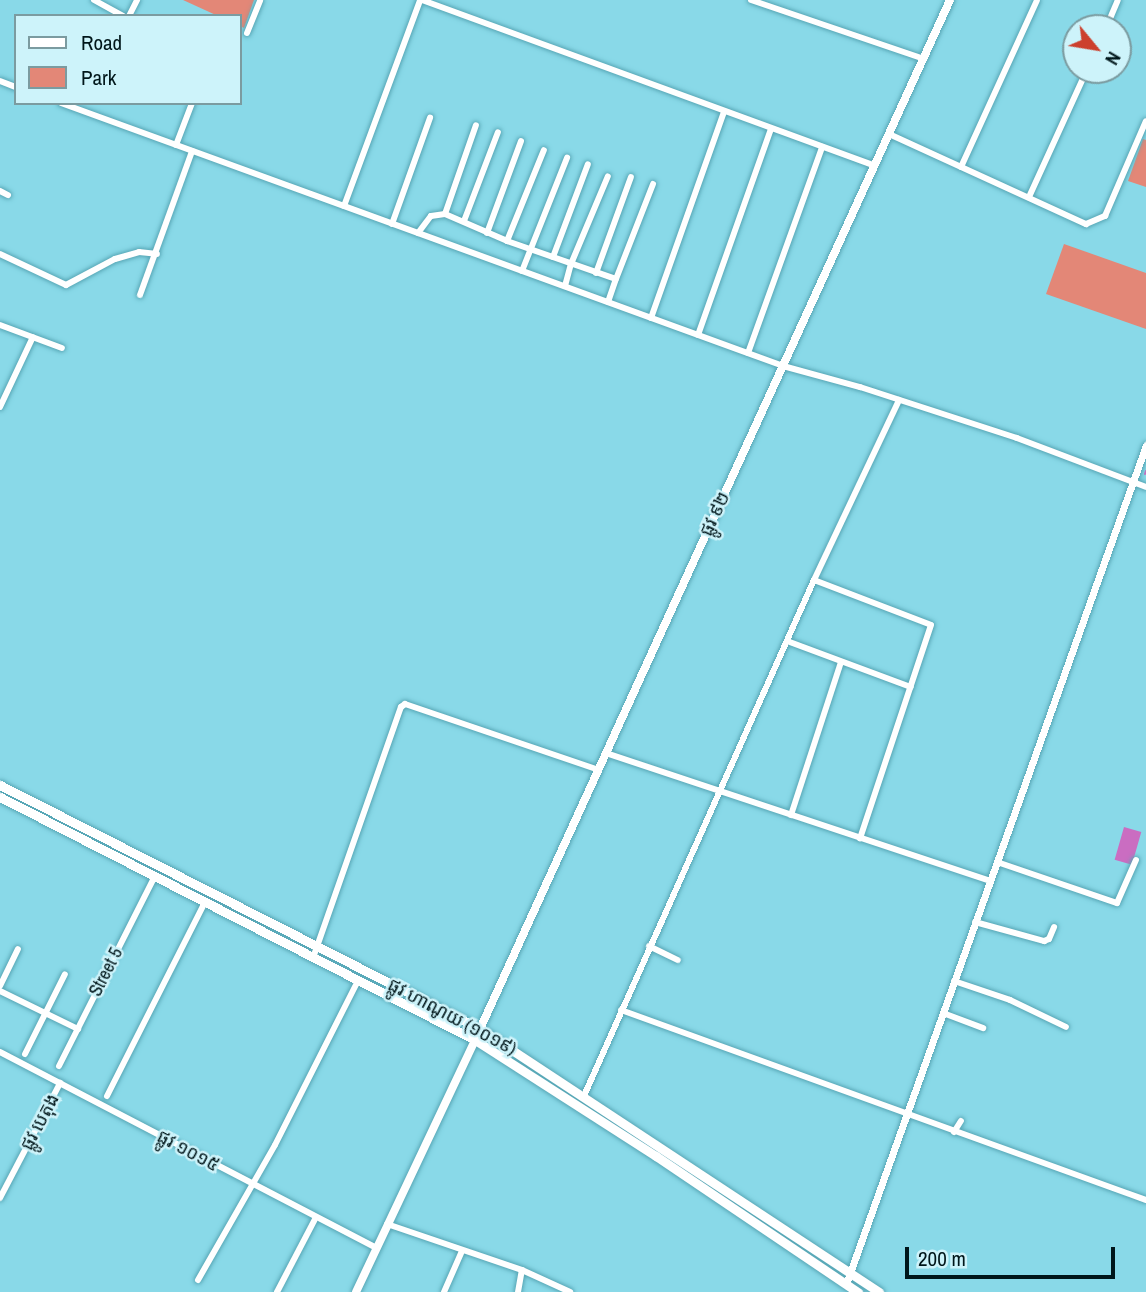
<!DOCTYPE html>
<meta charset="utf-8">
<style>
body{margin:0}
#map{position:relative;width:1146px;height:1292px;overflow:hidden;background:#89d9e8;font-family:"Archivo Narrow","Noto Sans Khmer",sans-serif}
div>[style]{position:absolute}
.green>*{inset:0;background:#e38777}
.water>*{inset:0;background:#ca6dc1;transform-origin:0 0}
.stream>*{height:2px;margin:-1px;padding:0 1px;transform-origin:1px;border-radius:1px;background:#ca6dc1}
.roads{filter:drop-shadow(0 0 2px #57a6b5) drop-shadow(0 0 2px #57a6b5)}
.minor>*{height:6px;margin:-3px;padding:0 3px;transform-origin:3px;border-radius:3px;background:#fff}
.tertiary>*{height:7px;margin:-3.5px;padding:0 3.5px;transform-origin:3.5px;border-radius:3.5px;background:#fff}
.secondary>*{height:8px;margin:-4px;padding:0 4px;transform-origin:4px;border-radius:4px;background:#fff}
.primary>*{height:9px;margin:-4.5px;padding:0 4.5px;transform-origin:4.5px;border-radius:4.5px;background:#fff}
span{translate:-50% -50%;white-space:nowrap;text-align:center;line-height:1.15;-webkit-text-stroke:5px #cdf3fa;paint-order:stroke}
.street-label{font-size:18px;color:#00161a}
.legend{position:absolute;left:14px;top:14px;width:228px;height:91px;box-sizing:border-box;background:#cdf3fa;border:2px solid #7b9ba0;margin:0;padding:9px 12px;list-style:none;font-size:21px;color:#00161a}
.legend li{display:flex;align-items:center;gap:14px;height:35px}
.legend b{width:35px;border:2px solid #7b9ba0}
.north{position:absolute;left:1062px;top:14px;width:70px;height:70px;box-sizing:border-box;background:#cdf3fa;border:2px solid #7b9ba0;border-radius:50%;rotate:120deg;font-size:19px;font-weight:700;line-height:28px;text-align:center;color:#00161a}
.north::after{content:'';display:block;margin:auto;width:24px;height:32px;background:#cc402d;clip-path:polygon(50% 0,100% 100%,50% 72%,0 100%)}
.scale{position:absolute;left:905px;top:1247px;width:210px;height:32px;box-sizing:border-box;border:4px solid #00161a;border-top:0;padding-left:9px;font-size:21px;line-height:24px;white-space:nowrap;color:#00161a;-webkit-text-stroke:5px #cdf3fa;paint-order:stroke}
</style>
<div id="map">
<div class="green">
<div style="clip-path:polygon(183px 0,254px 0,244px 28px,240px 26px,240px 16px,218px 16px)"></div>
<div style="clip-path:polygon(1143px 139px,1146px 140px,1146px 187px,1128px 181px)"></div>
<div style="clip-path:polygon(1064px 244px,1146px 273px,1146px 329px,1046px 294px)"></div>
</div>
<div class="water">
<div style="left:1124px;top:827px;width:18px;height:34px;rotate:16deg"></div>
</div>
<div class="stream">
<div style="left:1145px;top:474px;width:3px;rotate:-72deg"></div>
</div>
<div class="roads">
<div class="minor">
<div style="left:94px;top:0;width:33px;rotate:29deg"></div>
<div style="left:422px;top:0;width:482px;rotate:20.1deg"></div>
<div style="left:751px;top:0;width:183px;rotate:18.8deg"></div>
<div style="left:129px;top:16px;width:18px;rotate:-63deg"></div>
<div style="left:1106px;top:28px;width:30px;rotate:-67deg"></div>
<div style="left:247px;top:33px;width:35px;rotate:-68deg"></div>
<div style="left:0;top:81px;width:17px;rotate:21deg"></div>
<div style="left:61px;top:103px;width:768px;rotate:20.01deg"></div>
<div style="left:783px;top:366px;width:80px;rotate:15.3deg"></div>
<div style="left:860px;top:387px;width:165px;rotate:18deg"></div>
<div style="left:1017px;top:438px;width:138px;rotate:20.8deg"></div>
<div style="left:889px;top:134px;width:217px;rotate:24.6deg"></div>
<div style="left:1086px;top:224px;width:21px;rotate:-23deg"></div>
<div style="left:1105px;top:216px;width:103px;rotate:-66.7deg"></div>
<div style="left:176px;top:145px;width:45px;rotate:-69.1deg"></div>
<div style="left:961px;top:167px;width:183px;rotate:-65.5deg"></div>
<div style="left:0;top:191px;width:9px;rotate:27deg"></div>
<div style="left:1029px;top:197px;width:140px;rotate:-65.5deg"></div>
<div style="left:344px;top:206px;width:220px;rotate:-69.7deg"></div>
<div style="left:445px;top:214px;width:94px;rotate:-70.8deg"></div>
<div style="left:464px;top:221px;width:95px;rotate:-69.1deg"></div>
<div style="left:392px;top:224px;width:113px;rotate:-70.3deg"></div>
<div style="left:418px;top:233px;width:21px;rotate:-53deg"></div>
<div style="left:431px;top:216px;width:14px;rotate:-8deg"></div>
<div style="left:445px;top:214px;width:68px;rotate:23.5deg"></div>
<div style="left:507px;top:241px;width:115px;rotate:19.2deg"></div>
<div style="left:616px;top:279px;width:102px;rotate:-68.7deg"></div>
<div style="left:487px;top:233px;width:98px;rotate:-69.7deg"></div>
<div style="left:507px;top:241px;width:98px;rotate:-67.9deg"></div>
<div style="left:0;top:254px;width:73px;rotate:25.2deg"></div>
<div style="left:66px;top:285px;width:55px;rotate:-28deg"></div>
<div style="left:115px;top:259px;width:25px;rotate:-16deg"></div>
<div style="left:139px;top:252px;width:18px;rotate:6deg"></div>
<div style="left:553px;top:257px;width:99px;rotate:-69.4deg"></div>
<div style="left:522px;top:271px;width:122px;rotate:-68.3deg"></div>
<div style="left:596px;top:273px;width:102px;rotate:-70deg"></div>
<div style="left:565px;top:286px;width:23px;rotate:-75deg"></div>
<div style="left:571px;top:264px;width:95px;rotate:-67.2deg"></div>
<div style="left:140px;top:295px;width:153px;rotate:-70.1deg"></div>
<div style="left:608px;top:302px;width:24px;rotate:-71deg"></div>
<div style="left:651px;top:318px;width:219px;rotate:-70.5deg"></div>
<div style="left:0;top:325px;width:66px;rotate:20.4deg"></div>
<div style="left:698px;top:335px;width:219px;rotate:-70.5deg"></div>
<div style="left:748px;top:353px;width:219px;rotate:-70.2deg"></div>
<div style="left:0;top:407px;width:77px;rotate:-64.8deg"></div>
<div style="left:814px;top:580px;width:125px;rotate:21deg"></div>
<div style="left:931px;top:625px;width:225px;rotate:108.4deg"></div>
<div style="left:787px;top:641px;width:132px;rotate:20.4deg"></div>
<div style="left:606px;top:753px;width:405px;rotate:18.4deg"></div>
<div style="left:791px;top:815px;width:161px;rotate:-71.9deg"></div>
<div style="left:997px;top:862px;width:127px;rotate:18.9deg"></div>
<div style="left:1117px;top:903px;width:47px;rotate:-66.2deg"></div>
<div style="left:975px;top:922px;width:72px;rotate:15.4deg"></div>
<div style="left:1044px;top:941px;width:5px;rotate:-22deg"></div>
<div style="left:1049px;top:939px;width:13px;rotate:-67deg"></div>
<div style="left:649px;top:946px;width:32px;rotate:26deg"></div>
<div style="left:313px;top:958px;width:266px;rotate:-70.7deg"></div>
<div style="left:401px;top:707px;width:5px;rotate:-37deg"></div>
<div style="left:405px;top:704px;width:205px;rotate:18.8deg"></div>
<div style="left:954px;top:981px;width:59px;rotate:18.7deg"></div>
<div style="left:1010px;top:1000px;width:62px;rotate:25.7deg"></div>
<div style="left:0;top:986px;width:41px;rotate:-64.1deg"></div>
<div style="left:0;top:991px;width:87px;rotate:26deg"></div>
<div style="left:621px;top:1010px;width:558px;rotate:19.9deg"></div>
<div style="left:943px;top:1013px;width:43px;rotate:20.6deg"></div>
<div style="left:0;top:1052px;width:424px;rotate:27.5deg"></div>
<div style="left:25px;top:1054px;width:89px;rotate:-63.4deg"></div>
<div style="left:59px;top:1066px;width:211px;rotate:-63.2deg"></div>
<div style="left:107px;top:1096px;width:215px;rotate:-63.2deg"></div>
<div style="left:583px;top:1098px;width:567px;rotate:-65.97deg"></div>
<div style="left:814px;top:580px;width:199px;rotate:-64.7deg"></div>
<div style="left:954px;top:1132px;width:13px;rotate:-58deg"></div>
<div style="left:0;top:1198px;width:130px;rotate:-62.4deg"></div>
<div style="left:387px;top:1224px;width:143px;rotate:18.8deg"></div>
<div style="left:522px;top:1270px;width:53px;rotate:24.6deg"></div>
<div style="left:198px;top:1280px;width:155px;rotate:-60.3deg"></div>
<div style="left:275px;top:1145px;width:184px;rotate:-63.2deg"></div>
<div style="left:277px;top:1292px;width:82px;rotate:-62.5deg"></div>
<div style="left:444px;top:1292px;width:45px;rotate:-66.3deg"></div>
<div style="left:518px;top:1292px;width:22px;rotate:-80deg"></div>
</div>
<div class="tertiary">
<div style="left:846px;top:1284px;width:891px;rotate:-70.32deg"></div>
</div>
<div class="secondary">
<div style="left:480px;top:1029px;width:1131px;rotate:-65.45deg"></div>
<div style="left:356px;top:1292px;width:279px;rotate:-64.7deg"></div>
</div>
<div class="primary">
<div style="left:0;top:785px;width:538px;rotate:26.95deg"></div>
<div style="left:480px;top:1029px;width:478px;rotate:33.4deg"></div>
<div style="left:0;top:797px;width:534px;rotate:27.09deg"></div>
<div style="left:475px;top:1040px;width:215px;rotate:32.7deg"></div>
<div style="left:656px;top:1156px;width:244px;rotate:34deg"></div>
</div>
</div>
<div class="street-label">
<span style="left:715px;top:514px;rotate:-65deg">ផ្លូវ ៩២</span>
<span style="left:106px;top:972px;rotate:-63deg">Street 5</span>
<span style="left:452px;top:1017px;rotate:28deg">ផ្លូវ ហាណូយ (១០១៩)</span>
<span style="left:40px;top:1122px;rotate:-62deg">ផ្លូវ បេតុង</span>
<span style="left:188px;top:1151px;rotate:28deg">ផ្លូវ ១០១៥</span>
</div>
<ul class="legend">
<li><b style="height:9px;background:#fff"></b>Road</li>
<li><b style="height:19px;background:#e38777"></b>Park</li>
</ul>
<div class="north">N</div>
<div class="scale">200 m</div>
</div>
